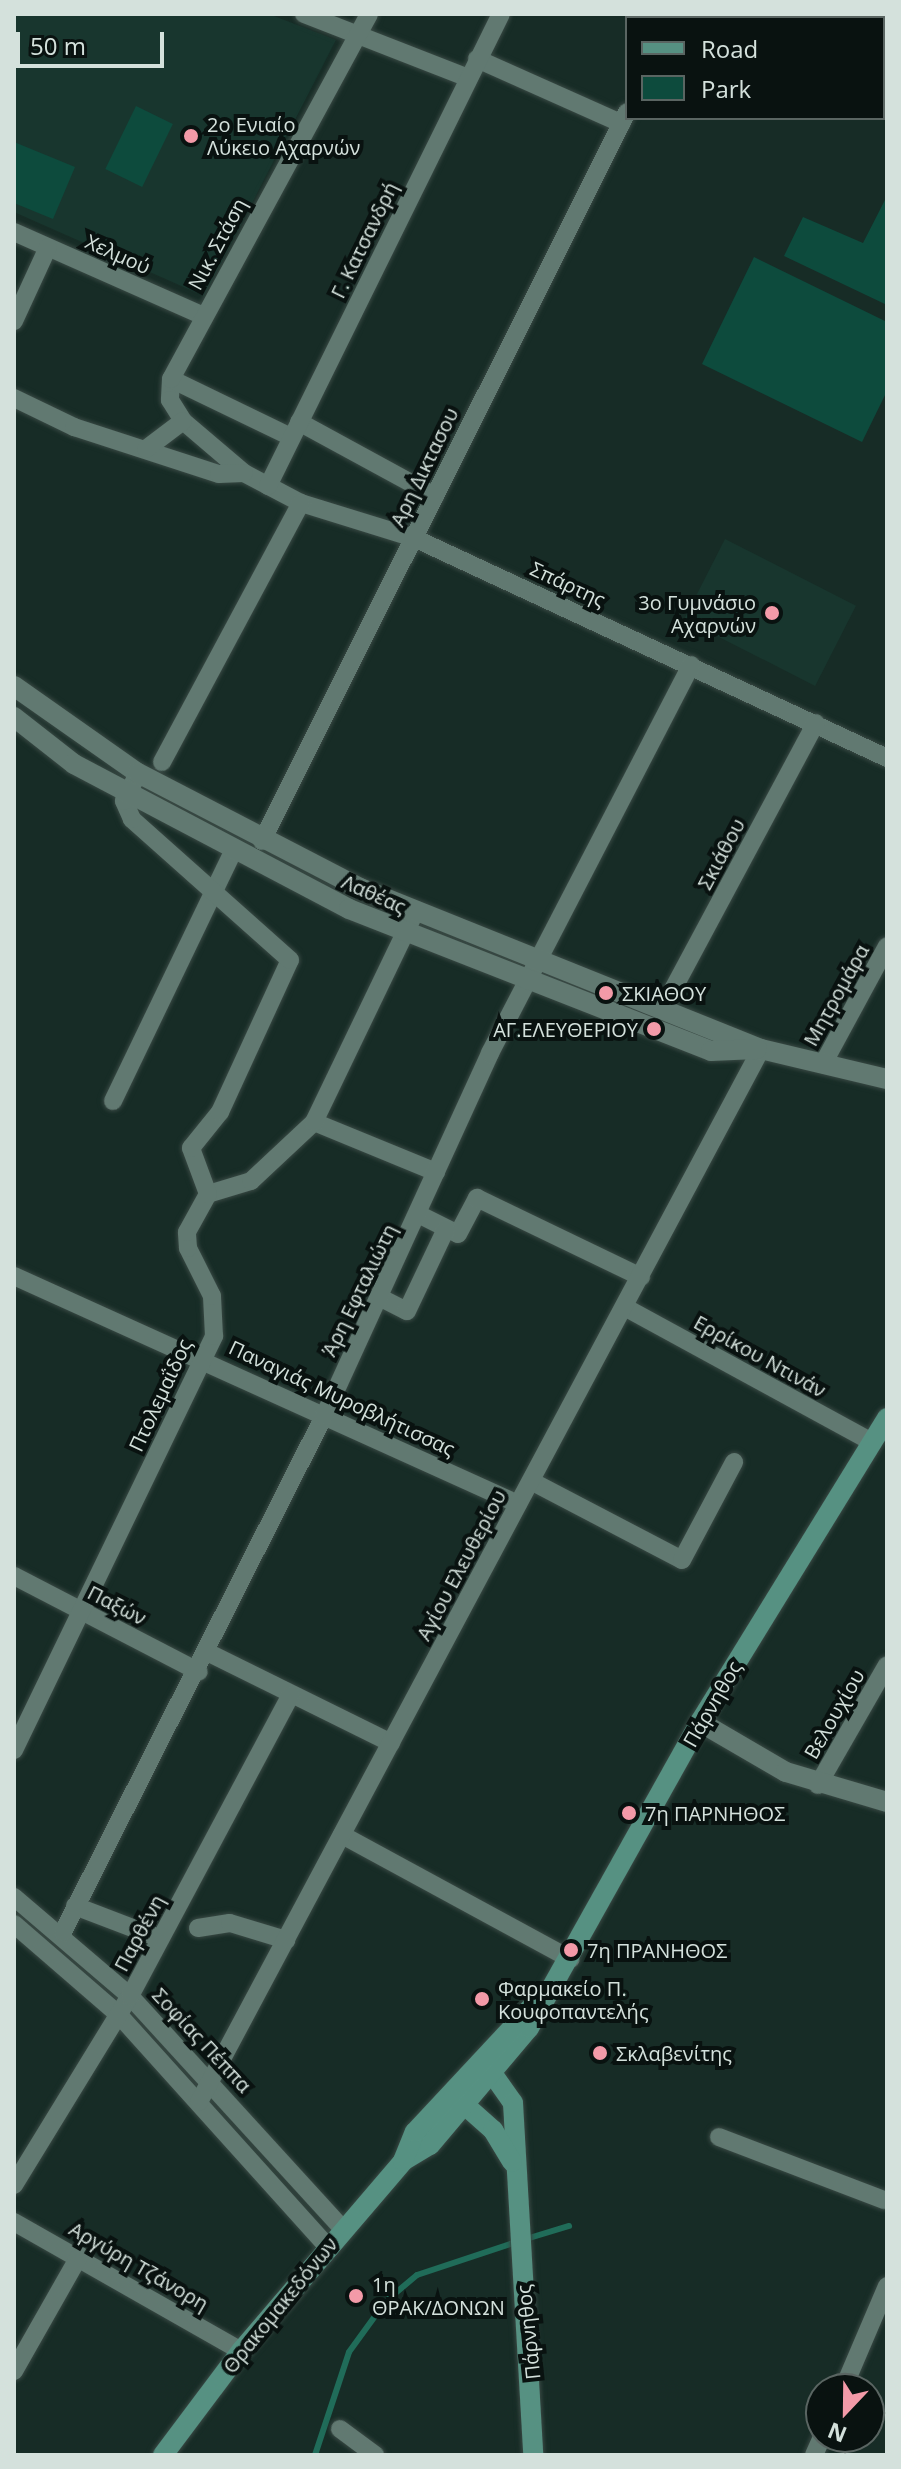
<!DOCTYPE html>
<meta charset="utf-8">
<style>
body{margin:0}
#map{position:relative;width:901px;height:2469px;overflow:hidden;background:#172c26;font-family:"Open Sans",sans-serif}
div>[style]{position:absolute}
.built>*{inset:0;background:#18362e;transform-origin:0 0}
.green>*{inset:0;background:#0d4b3d;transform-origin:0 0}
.stream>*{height:6px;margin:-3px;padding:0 3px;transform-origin:3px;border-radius:3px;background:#206c59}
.roads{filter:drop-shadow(0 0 2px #394944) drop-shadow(0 0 2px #394944)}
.minor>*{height:18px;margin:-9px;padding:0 9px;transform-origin:9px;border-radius:9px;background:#617971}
.tertiary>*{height:20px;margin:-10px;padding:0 10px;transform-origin:10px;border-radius:10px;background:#617971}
.secondary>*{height:20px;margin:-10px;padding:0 10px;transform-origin:10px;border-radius:10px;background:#569182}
.dots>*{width:22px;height:22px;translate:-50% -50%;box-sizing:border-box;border:4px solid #091210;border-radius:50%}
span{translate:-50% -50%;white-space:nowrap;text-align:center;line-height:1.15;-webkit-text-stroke:8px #091210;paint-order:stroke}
.poi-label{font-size:20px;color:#d4e1dc}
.left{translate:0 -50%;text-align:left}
.right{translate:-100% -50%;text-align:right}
.street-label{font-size:20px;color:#d4e1dc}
.frame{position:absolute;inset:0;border:16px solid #d4e1dc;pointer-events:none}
.legend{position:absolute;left:625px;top:16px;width:260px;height:104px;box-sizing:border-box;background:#091210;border:2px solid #5a6562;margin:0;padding:10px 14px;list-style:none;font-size:24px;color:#d4e1dc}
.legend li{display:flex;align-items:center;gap:16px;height:40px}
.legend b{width:40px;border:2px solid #5a6562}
.north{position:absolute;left:805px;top:2373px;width:80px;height:80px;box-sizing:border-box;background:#091210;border:2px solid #5a6562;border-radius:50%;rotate:202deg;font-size:22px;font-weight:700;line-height:32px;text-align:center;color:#d4e1dc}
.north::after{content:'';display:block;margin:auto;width:28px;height:36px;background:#f39aa8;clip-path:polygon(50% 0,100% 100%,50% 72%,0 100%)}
.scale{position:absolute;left:16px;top:32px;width:148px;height:36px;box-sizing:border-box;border:4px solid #d4e1dc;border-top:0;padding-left:10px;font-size:24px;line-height:28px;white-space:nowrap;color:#d4e1dc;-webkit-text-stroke:6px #091210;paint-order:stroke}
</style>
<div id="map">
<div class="built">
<div style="clip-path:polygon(14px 14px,269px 14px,336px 40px,204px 296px,14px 212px)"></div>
<div style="left:725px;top:539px;width:147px;height:90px;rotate:27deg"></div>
</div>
<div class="green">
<div style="left:136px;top:106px;width:41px;height:70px;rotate:26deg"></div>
<div style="clip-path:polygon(14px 142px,75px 167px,53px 219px,14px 203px)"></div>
<div style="clip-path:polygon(887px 196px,887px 305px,784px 256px,803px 217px,863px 243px)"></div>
<div style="clip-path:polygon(754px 257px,887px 322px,887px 391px,862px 442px,702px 364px)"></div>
</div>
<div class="stream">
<div style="left:526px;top:2239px;width:45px;rotate:-16.8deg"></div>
<div style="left:315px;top:2455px;width:108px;rotate:-71.7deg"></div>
<div style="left:349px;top:2352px;width:63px;rotate:-54deg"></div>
<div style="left:386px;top:2301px;width:40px;rotate:-40deg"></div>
<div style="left:417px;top:2275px;width:104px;rotate:-18.4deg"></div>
</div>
<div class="roads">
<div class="minor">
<div style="left:304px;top:14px;width:176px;rotate:21.3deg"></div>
<div style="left:675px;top:18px;width:4px;rotate:-63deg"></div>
<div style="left:477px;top:59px;width:158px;rotate:24deg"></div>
<div style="left:14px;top:232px;width:208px;rotate:23.9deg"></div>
<div style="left:14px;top:321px;width:81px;rotate:-65.3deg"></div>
<div style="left:171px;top:379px;width:21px;rotate:93deg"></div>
<div style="left:170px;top:400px;width:25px;rotate:58deg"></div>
<div style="left:183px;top:421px;width:80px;rotate:40.4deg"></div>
<div style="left:244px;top:473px;width:64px;rotate:27.8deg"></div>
<div style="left:301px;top:503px;width:118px;rotate:17.2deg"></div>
<div style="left:414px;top:538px;width:522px;rotate:24.94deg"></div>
<div style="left:14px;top:398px;width:67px;rotate:25.8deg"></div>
<div style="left:74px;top:427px;width:152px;rotate:18deg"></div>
<div style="left:219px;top:474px;width:25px;rotate:-2deg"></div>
<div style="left:299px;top:422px;width:155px;rotate:28.6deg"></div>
<div style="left:291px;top:437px;width:133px;rotate:-154.2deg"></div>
<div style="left:171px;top:379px;width:415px;rotate:-61.5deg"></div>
<div style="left:146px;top:449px;width:46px;rotate:-37.1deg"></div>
<div style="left:268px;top:486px;width:526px;rotate:-63.73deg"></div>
<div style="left:162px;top:762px;width:294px;rotate:-61.8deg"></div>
<div style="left:262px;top:841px;width:815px;rotate:-63.4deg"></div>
<div style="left:664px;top:1006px;width:321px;rotate:-61.8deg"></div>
<div style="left:823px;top:1064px;width:134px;rotate:-61.5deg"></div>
<div style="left:113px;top:1101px;width:276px;rotate:-64.3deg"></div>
<div style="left:314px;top:1122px;width:132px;rotate:22.3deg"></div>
<div style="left:208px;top:1194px;width:45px;rotate:-16.8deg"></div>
<div style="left:251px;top:1181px;width:86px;rotate:-43.1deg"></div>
<div style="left:314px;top:1122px;width:226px;rotate:-64.3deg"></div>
<div style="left:420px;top:1215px;width:42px;rotate:26.6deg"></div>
<div style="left:458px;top:1234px;width:41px;rotate:-62.2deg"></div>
<div style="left:477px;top:1198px;width:182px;rotate:25.7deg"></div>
<div style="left:14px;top:1276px;width:553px;rotate:24.34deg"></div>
<div style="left:379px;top:1297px;width:31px;rotate:27deg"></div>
<div style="left:407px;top:1311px;width:91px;rotate:-64.6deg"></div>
<div style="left:628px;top:1309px;width:278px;rotate:28.6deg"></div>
<div style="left:531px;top:1481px;width:170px;rotate:27.6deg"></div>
<div style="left:682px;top:1560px;width:111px;rotate:-62deg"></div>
<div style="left:14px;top:1576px;width:208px;rotate:27.4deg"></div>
<div style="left:209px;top:1653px;width:203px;rotate:26.3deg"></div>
<div style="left:14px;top:1750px;width:460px;rotate:-64.2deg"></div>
<div style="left:214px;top:1336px;width:40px;rotate:-92.9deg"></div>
<div style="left:212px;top:1296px;width:54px;rotate:-116.6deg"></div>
<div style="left:188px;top:1248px;width:16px;rotate:-94deg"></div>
<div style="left:187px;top:1232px;width:43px;rotate:-61.1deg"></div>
<div style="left:208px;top:1194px;width:49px;rotate:-110.3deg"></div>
<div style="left:191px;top:1148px;width:46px;rotate:-51.1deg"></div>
<div style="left:220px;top:1112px;width:167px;rotate:-65.3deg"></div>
<div style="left:290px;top:960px;width:212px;rotate:-138.3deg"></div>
<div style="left:132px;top:819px;width:20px;rotate:-114deg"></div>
<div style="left:124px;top:801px;width:31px;rotate:-63deg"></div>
<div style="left:818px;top:1785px;width:138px;rotate:-60.1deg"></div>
<div style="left:342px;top:1835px;width:260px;rotate:28.5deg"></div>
<div style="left:14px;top:1897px;width:153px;rotate:40.5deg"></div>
<div style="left:130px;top:1996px;width:316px;rotate:47.6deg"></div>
<div style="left:75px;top:1906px;width:90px;rotate:20.9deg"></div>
<div style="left:14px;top:1924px;width:139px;rotate:40.9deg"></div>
<div style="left:119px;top:2015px;width:311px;rotate:48deg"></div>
<div style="left:198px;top:1928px;width:32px;rotate:-9deg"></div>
<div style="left:230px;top:1923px;width:59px;rotate:16.9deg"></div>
<div style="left:63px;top:1932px;width:578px;rotate:-63.17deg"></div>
<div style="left:324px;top:1416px;width:399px;rotate:-65.4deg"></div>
<div style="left:490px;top:1053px;width:437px;rotate:-62.6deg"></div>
<div style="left:199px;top:2102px;width:1194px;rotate:-61.91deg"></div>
<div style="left:719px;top:2137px;width:177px;rotate:20.9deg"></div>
<div style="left:14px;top:2185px;width:222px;rotate:-58.5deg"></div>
<div style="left:130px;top:1996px;width:341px;rotate:-61.9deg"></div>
<div style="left:14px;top:2222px;width:261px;rotate:29.6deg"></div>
<div style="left:14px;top:2371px;width:133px;rotate:-60.4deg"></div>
<div style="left:843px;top:2389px;width:112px;rotate:-66.9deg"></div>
<div style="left:340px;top:2429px;width:44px;rotate:36.6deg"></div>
<div style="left:814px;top:2455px;width:20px;rotate:-66deg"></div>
</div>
<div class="tertiary">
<div style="left:14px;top:686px;width:151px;rotate:35.1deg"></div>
<div style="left:138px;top:773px;width:250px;rotate:27.4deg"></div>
<div style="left:360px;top:888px;width:432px;rotate:21.9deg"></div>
<div style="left:761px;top:1049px;width:130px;rotate:13.4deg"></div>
<div style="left:14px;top:717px;width:76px;rotate:38.1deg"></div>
<div style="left:74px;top:764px;width:311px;rotate:27.8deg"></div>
<div style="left:349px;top:909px;width:389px;rotate:21.4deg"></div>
<div style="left:711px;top:1051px;width:46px;rotate:-2.5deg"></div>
<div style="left:700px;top:1722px;width:99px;rotate:30.2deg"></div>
<div style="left:786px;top:1772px;width:105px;rotate:16.5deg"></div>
</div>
<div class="secondary">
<div style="left:487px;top:2066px;width:45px;rotate:54.9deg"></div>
<div style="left:513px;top:2103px;width:353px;rotate:86.7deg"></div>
<div style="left:458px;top:2099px;width:47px;rotate:41.5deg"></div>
<div style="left:493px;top:2130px;width:37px;rotate:59deg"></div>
<div style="left:403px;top:2161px;width:31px;rotate:-31deg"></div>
<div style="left:430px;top:2145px;width:153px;rotate:-49.8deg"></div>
<div style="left:529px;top:2028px;width:351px;rotate:-60.8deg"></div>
<div style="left:700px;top:1722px;width:357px;rotate:-58.4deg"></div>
<div style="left:163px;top:2455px;width:130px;rotate:-53.1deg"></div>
<div style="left:241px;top:2351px;width:250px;rotate:-49.5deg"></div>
<div style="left:403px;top:2161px;width:31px;rotate:-68deg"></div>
<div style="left:415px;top:2132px;width:180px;rotate:-47deg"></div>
</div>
</div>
<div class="dots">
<div style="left:191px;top:136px;background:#f39aa8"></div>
<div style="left:772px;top:613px;background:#f39aa8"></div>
<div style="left:606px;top:993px;background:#f39aa8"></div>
<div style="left:654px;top:1029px;background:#f39aa8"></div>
<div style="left:629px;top:1813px;background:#f39aa8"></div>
<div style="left:571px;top:1950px;background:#f39aa8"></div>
<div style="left:482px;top:1999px;background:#f39aa8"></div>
<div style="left:600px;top:2053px;background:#f39aa8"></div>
<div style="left:356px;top:2296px;background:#f39aa8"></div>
</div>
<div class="poi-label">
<span class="left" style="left:207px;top:136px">2ο Ενιαίο<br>Λύκειο Αχαρνών</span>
<span class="right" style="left:756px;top:614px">3ο Γυμνάσιο<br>Αχαρνών</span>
<span class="left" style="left:622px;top:993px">ΣΚΙΑΘΟΥ</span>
<span class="right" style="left:638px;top:1029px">ΑΓ.ΕΛΕΥΘΕΡΙΟΥ</span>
<span class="left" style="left:645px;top:1813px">7η ΠΑΡΝΗΘΟΣ</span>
<span class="left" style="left:587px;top:1950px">7η ΠΡΑΝΗΘΟΣ</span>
<span class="left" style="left:498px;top:2000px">Φαρμακείο Π.<br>Κουφοπαντελής</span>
<span class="left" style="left:616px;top:2053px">Σκλαβενίτης</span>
<span class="left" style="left:372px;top:2296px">1η<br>ΘΡΑΚ/ΔΟΝΩΝ</span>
</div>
<div class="street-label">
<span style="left:364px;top:240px;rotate:-64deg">Γ. Κατσανδρή</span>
<span style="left:217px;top:244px;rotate:-62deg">Νικ. Στάση</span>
<span style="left:118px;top:254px;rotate:24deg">Χελμού</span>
<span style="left:424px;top:467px;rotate:-64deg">Αρη Δικτασου</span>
<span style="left:568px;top:584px;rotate:25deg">Σπάρτης</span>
<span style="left:721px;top:854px;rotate:-62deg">Σκιάθου</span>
<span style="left:374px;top:894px;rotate:24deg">Λαθέας</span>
<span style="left:836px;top:995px;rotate:-61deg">Μητρομάρα</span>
<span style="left:359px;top:1290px;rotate:-64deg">Άρη Εφταλιώτη</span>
<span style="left:760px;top:1356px;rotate:29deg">Ερρίκου Ντινάν</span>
<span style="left:160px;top:1395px;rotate:-65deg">Πτολεμαΐδος</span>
<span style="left:342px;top:1398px;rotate:25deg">Παναγιάς Μυροβλήτισσας</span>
<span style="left:461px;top:1565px;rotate:-62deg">Αγίου Ελευθερίου</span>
<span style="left:117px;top:1605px;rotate:27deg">Παξών</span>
<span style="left:712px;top:1704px;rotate:-60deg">Πάρνηθος</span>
<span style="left:834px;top:1714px;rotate:-60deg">Βελουχίου</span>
<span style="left:139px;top:1933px;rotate:-62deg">Παρθένη</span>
<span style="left:202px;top:2040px;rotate:47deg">Σοφίας Πέππα</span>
<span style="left:139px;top:2266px;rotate:30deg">Αργύρη Τζάνορη</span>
<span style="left:280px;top:2305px;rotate:-51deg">Θρακομακεδόνων</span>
<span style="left:528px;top:2332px;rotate:-96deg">Πάρνηθος</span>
</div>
<div class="frame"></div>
<ul class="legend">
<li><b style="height:10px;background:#569182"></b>Road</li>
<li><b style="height:22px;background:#0d4b3d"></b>Park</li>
</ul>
<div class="north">N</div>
<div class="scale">50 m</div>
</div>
